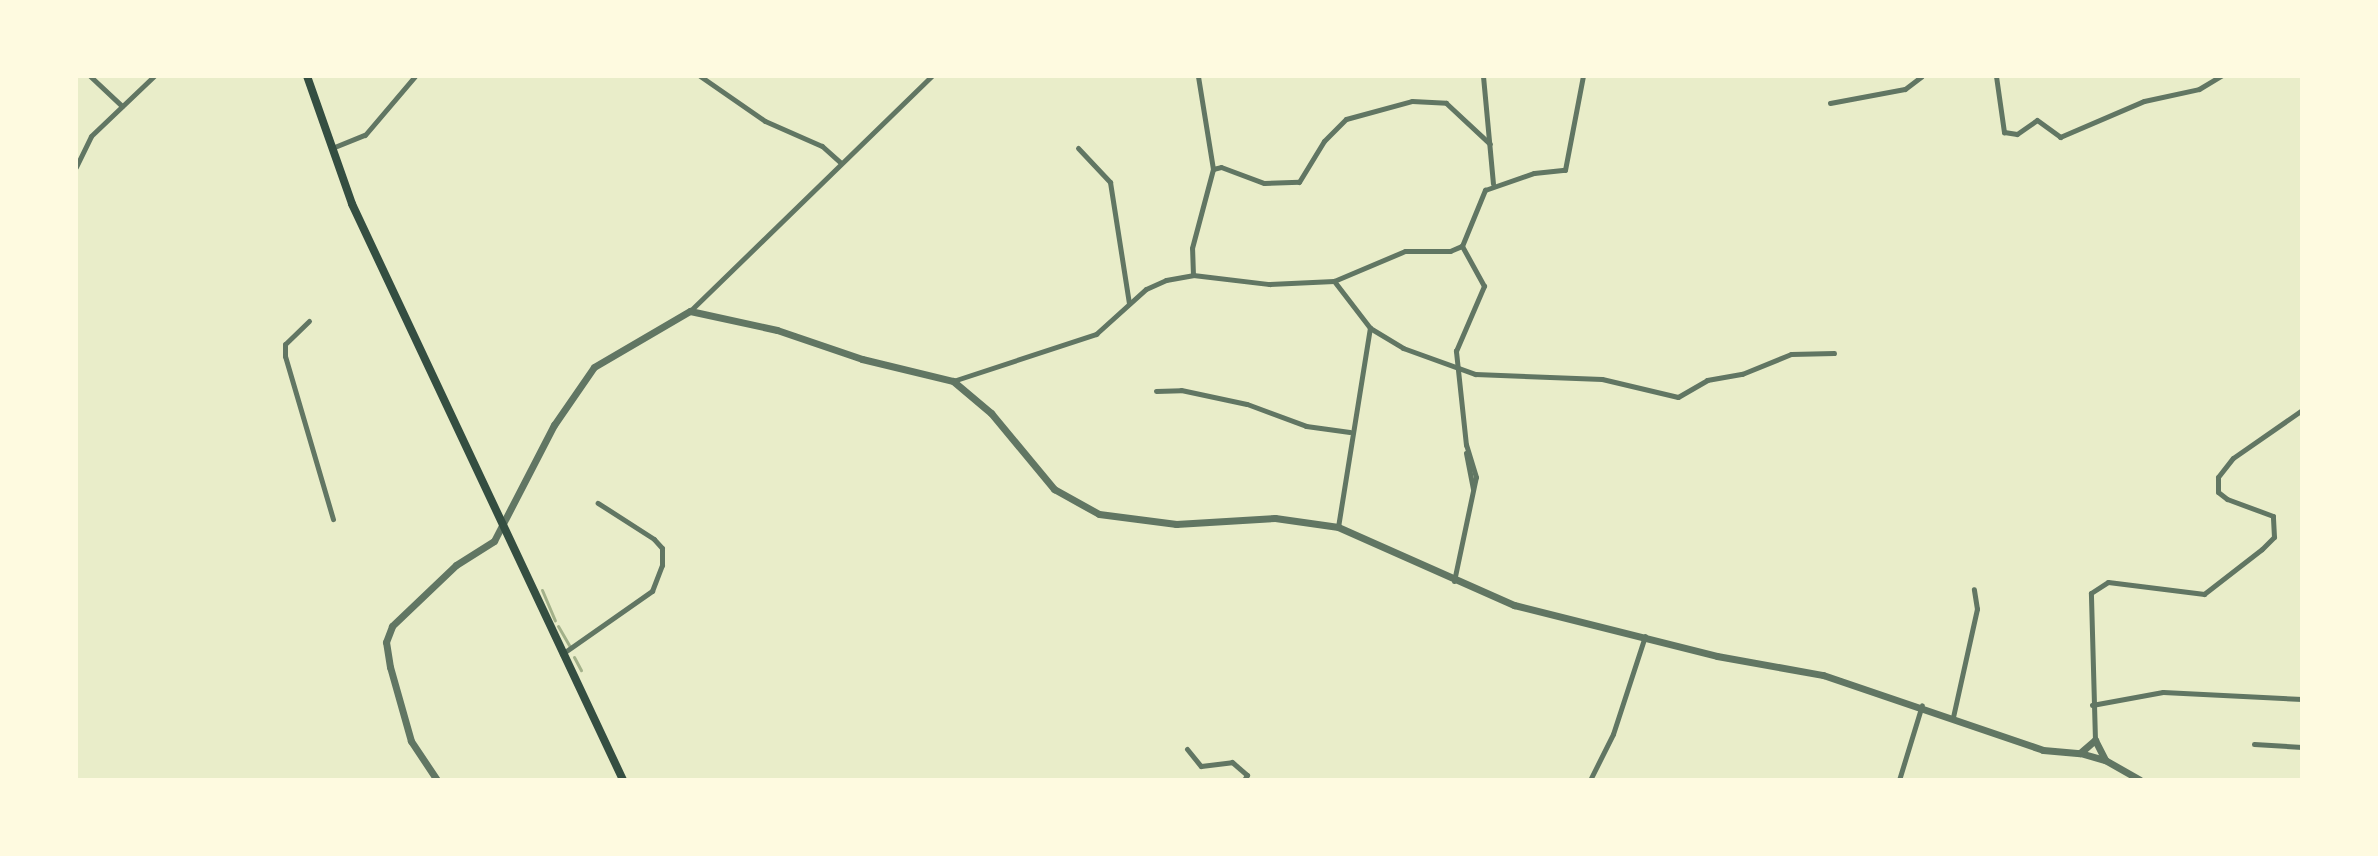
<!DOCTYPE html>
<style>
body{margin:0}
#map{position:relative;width:2378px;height:856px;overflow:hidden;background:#e9edc9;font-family:Montserrat,sans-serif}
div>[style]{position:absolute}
.stream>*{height:3px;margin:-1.5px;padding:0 1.5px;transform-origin:1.5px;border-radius:1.5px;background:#a3b18a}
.minor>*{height:5px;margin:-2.5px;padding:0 2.5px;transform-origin:2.5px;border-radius:2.5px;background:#617663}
.tertiary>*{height:7px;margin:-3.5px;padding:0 3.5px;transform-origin:3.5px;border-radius:3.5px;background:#617663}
.secondary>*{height:8px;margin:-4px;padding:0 4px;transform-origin:4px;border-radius:4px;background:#344e41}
span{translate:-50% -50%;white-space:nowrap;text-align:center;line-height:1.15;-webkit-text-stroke:6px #fefae0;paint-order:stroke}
.frame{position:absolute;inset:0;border:78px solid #fefae0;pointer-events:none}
</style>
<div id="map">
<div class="stream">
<div style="left:542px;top:590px;width:33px;rotate:67deg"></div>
<div style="left:558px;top:626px;width:24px;rotate:60deg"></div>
<div style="left:574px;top:657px;width:15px;rotate:62deg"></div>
</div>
<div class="minor">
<div style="left:90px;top:76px;width:44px;rotate:43.2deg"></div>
<div style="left:700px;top:76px;width:79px;rotate:34.7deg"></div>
<div style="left:765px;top:121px;width:62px;rotate:23.7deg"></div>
<div style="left:822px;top:146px;width:25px;rotate:42deg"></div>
<div style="left:1483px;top:76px;width:108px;rotate:84.7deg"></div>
<div style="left:1996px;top:76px;width:57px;rotate:81.9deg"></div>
<div style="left:2004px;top:132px;width:13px;rotate:9deg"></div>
<div style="left:2017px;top:134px;width:24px;rotate:-35deg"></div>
<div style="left:2037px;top:120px;width:29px;rotate:36deg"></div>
<div style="left:2060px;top:137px;width:91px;rotate:-23.2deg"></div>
<div style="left:2144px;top:101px;width:56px;rotate:-12.3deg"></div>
<div style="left:2199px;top:89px;width:26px;rotate:-31deg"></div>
<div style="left:1830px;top:103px;width:76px;rotate:-10.6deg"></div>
<div style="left:1905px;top:89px;width:21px;rotate:-37deg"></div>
<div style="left:332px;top:148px;width:35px;rotate:-22deg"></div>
<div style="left:365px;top:135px;width:77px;rotate:-49.7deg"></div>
<div style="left:1078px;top:148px;width:47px;rotate:46.7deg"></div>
<div style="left:1110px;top:182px;width:123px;rotate:81.1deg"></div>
<div style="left:76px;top:167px;width:34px;rotate:-64deg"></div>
<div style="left:91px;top:136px;width:87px;rotate:-43.6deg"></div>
<div style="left:1213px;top:169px;width:8px;rotate:-14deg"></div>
<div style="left:1221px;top:167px;width:46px;rotate:20.4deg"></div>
<div style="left:1264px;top:183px;width:35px;rotate:-2deg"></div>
<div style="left:1299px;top:182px;width:48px;rotate:-58.6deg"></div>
<div style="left:1324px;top:141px;width:31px;rotate:-45deg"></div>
<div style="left:1346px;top:119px;width:68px;rotate:-15.3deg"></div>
<div style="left:1412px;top:101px;width:34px;rotate:3deg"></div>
<div style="left:1446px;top:103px;width:60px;rotate:43deg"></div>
<div style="left:1193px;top:275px;width:27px;rotate:-92deg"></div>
<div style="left:1192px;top:248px;width:82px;rotate:-75.1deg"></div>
<div style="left:1213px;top:169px;width:94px;rotate:-99.2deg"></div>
<div style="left:1334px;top:281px;width:59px;rotate:52.5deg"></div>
<div style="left:1370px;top:328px;width:39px;rotate:31deg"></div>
<div style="left:1403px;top:348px;width:77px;rotate:19.9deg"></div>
<div style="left:1475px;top:374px;width:127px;rotate:2.3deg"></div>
<div style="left:1602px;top:379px;width:78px;rotate:13.3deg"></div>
<div style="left:1678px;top:397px;width:34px;rotate:-30deg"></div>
<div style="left:1707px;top:380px;width:36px;rotate:-10deg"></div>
<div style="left:1742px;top:374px;width:53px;rotate:-22.2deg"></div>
<div style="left:1791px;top:354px;width:43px;rotate:-1.3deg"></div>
<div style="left:690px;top:311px;width:337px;rotate:-44.2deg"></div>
<div style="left:309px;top:321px;width:33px;rotate:136deg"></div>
<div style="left:285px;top:344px;width:12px;rotate:90deg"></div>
<div style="left:285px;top:356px;width:170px;rotate:73.6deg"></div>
<div style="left:953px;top:381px;width:151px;rotate:-18.2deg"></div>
<div style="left:1096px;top:334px;width:67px;rotate:-42deg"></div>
<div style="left:1146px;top:289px;width:22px;rotate:-24deg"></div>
<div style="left:1166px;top:280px;width:27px;rotate:-10deg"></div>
<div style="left:1193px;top:275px;width:77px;rotate:6.8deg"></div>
<div style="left:1269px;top:284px;width:65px;rotate:-2.6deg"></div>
<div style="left:1334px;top:281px;width:77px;rotate:-22.9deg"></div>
<div style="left:1405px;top:251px;width:45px"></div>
<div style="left:1450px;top:251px;width:13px;rotate:-23deg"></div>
<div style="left:1462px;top:246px;width:61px;rotate:-67.7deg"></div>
<div style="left:1485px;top:190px;width:52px;rotate:-19.1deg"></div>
<div style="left:1534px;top:173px;width:31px;rotate:-6deg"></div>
<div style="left:1565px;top:170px;width:96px;rotate:-79.2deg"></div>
<div style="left:1156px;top:391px;width:25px;rotate:-2deg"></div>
<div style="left:1181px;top:390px;width:67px;rotate:12deg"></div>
<div style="left:1247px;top:404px;width:63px;rotate:20.4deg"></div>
<div style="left:1306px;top:426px;width:44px;rotate:7.8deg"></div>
<div style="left:1466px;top:453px;width:37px;rotate:79deg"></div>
<div style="left:1338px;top:527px;width:202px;rotate:-80.9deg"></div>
<div style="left:1454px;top:581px;width:106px;rotate:-78.1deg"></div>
<div style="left:1476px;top:477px;width:34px;rotate:-107deg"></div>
<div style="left:1466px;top:445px;width:95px;rotate:-96.1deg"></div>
<div style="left:1456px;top:351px;width:71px;rotate:-66.7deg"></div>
<div style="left:1484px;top:286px;width:46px;rotate:-118.8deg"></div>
<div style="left:562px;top:654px;width:110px;rotate:-35deg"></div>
<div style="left:652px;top:591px;width:28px;rotate:-69deg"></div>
<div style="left:662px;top:565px;width:17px;rotate:-90deg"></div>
<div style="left:662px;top:548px;width:12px;rotate:-132deg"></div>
<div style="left:654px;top:539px;width:67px;rotate:-147.3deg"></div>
<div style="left:2092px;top:705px;width:72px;rotate:-10.4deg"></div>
<div style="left:2163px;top:692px;width:139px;rotate:2.9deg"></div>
<div style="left:1953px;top:717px;width:111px;rotate:-77.5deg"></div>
<div style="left:1977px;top:609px;width:20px;rotate:-99deg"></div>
<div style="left:2095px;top:740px;width:147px;rotate:-91.6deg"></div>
<div style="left:2091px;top:593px;width:20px;rotate:-33deg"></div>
<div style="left:2108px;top:582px;width:97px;rotate:7.1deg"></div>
<div style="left:2204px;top:594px;width:73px;rotate:-37.8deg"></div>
<div style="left:2262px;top:549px;width:17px;rotate:-45deg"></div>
<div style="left:2274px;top:537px;width:21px;rotate:-93deg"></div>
<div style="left:2273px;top:516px;width:49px;rotate:-159.7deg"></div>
<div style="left:2227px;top:499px;width:11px;rotate:-142deg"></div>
<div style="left:2218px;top:492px;width:15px;rotate:-90deg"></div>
<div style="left:2218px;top:477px;width:24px;rotate:-52deg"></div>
<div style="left:2233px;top:458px;width:84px;rotate:-34.8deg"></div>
<div style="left:2254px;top:744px;width:48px;rotate:3.6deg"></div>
<div style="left:1187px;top:749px;width:22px;rotate:51deg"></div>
<div style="left:1201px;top:766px;width:31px;rotate:-7deg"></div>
<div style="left:1232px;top:762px;width:20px;rotate:41deg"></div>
<div style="left:1247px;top:775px;width:6px;rotate:121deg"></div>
<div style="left:1590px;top:780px;width:51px;rotate:-63.4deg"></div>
<div style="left:1613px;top:734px;width:103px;rotate:-71.9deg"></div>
<div style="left:1899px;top:780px;width:78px;rotate:-73deg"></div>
</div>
<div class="tertiary">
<div style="left:2080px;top:753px;width:26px;rotate:16deg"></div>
<div style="left:437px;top:780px;width:47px;rotate:-123.7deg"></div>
<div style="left:411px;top:741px;width:77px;rotate:-105.8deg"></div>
<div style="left:390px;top:667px;width:25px;rotate:-99deg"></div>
<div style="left:386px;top:642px;width:17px;rotate:-69deg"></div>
<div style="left:392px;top:626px;width:88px;rotate:-43.6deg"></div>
<div style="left:456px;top:565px;width:45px;rotate:-32.3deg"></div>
<div style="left:494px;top:541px;width:131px;rotate:-62.7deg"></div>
<div style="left:554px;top:425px;width:70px;rotate:-55.4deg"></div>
<div style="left:594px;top:367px;width:111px;rotate:-30.3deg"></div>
<div style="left:690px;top:311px;width:89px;rotate:12.3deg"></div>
<div style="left:777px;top:330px;width:90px;rotate:18.8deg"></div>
<div style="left:862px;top:359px;width:94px;rotate:13.6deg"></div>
<div style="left:953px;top:381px;width:50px;rotate:40.1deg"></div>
<div style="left:991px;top:413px;width:99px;rotate:50.3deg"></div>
<div style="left:1054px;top:489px;width:51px;rotate:29.1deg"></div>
<div style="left:1099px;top:514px;width:78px;rotate:7.4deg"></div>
<div style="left:1176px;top:524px;width:99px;rotate:-3.5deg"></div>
<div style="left:1275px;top:518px;width:64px;rotate:8.1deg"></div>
<div style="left:1338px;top:527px;width:193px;rotate:23.9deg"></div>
<div style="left:1514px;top:605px;width:209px;rotate:14.1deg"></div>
<div style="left:1717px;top:656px;width:108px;rotate:10.2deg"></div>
<div style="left:1823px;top:675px;width:232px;rotate:18.8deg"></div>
<div style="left:2043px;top:750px;width:37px;rotate:5deg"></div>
<div style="left:2080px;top:753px;width:20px;rotate:-41deg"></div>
<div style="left:2095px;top:740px;width:22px;rotate:63deg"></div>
<div style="left:2105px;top:760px;width:40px;rotate:29.7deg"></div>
</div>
<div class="secondary">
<div style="left:307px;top:76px;width:136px;rotate:70.6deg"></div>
<div style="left:352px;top:204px;width:637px;rotate:64.8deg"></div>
</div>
<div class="frame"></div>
</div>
